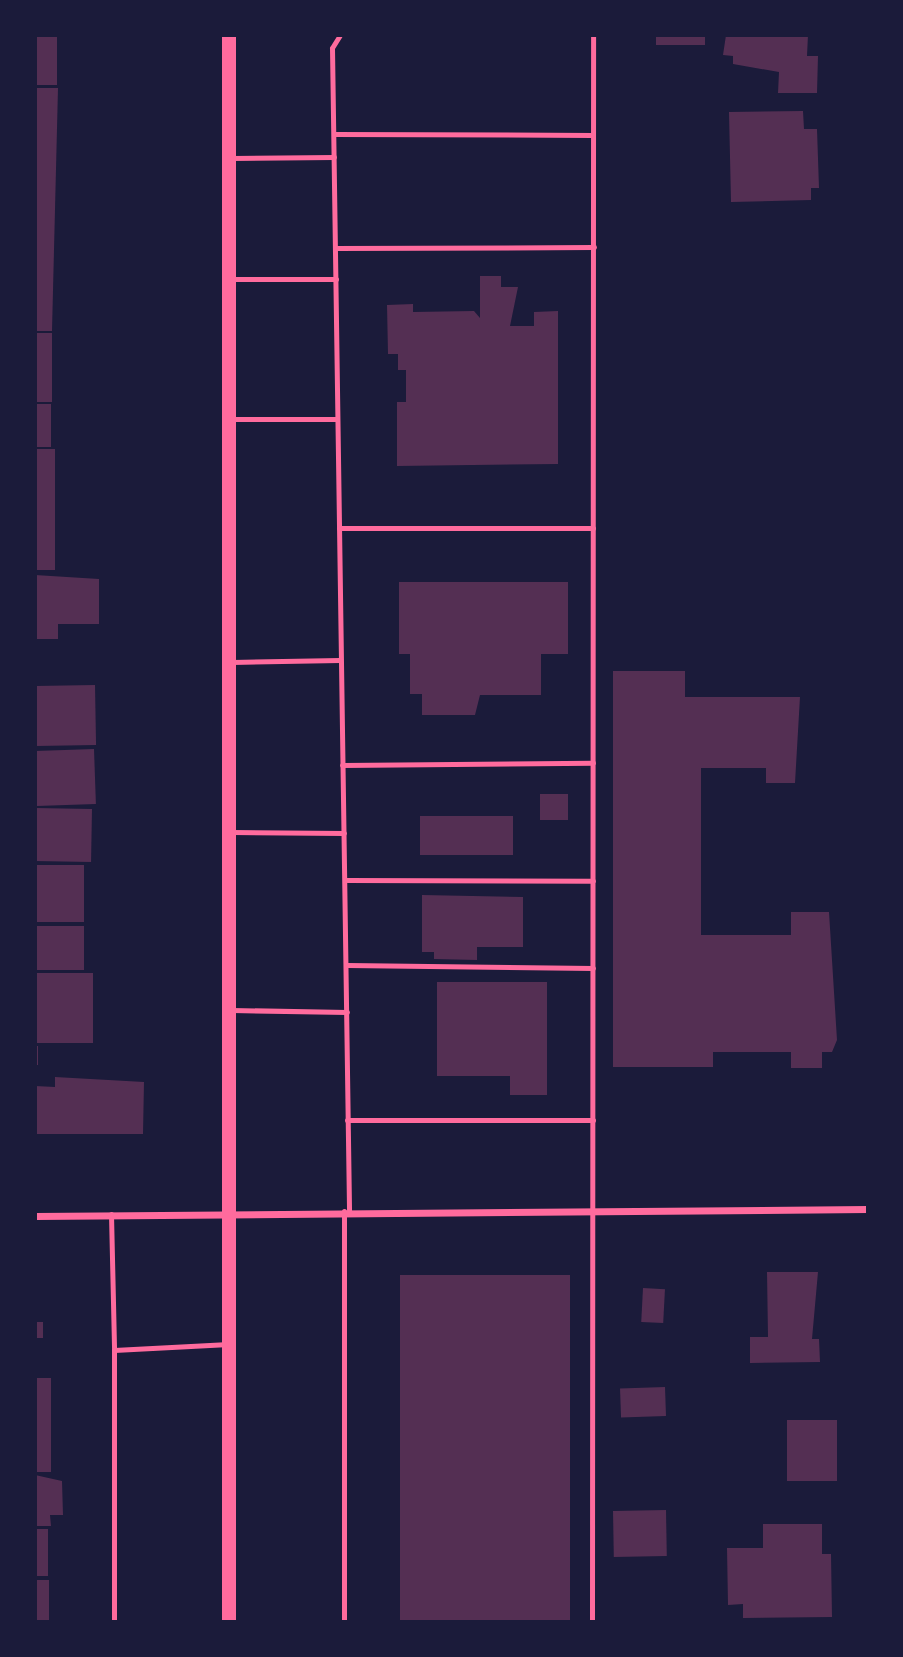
<!DOCTYPE html>
<style>
body{margin:0}
#map{position:relative;width:903px;height:1657px;overflow:hidden;background:#1b1b3a;font-family:"Roboto Condensed",sans-serif}
div>[style]{position:absolute}
.building>*{inset:0;background:#542f53;transform-origin:0 0}
.service>*{height:5px;margin:-2.5px;padding:0 2.5px;transform-origin:2.5px;border-radius:2.5px;background:#ff6b9d}
.minor>*{height:7px;margin:-3.5px;padding:0 3.5px;transform-origin:3.5px;border-radius:3.5px;background:#ff6b9d}
.secondary>*{height:14px;margin:-7px;padding:0 7px;transform-origin:7px;border-radius:7px;background:#ff6b9d}
span{translate:-50% -50%;white-space:nowrap;text-align:center;line-height:1.15;-webkit-text-stroke:5px #1b1b3a;paint-order:stroke}
.frame{position:absolute;inset:0;border:37px solid #1b1b3a;pointer-events:none}
</style>
<div id="map">
<div class="building">
<div style="left:35px;top:35px;width:22px;height:50px"></div>
<div style="left:656px;top:35px;width:49px;height:10px"></div>
<div style="clip-path:polygon(726px 35px,808px 35px,807px 56px,818px 56px,817px 93px,778px 93px,779px 72px,733px 64px,733px 56px,723px 55px)"></div>
<div style="clip-path:polygon(35px 88px,58px 88px,52px 331px,35px 331px)"></div>
<div style="clip-path:polygon(803px 111px,804px 129px,817px 129px,819px 188px,811px 188px,811px 200px,731px 202px,729px 112px)"></div>
<div style="clip-path:polygon(480px 276px,501px 276px,501px 287px,518px 287px,510px 326px,534px 326px,534px 312px,558px 311px,558px 464px,397px 466px,397px 402px,406px 402px,406px 370px,398px 370px,398px 354px,388px 354px,387px 305px,413px 304px,413px 312px,474px 311px,480px 318px)"></div>
<div style="left:35px;top:333px;width:17px;height:69px"></div>
<div style="left:35px;top:404px;width:16px;height:43px"></div>
<div style="left:35px;top:449px;width:20px;height:121px"></div>
<div style="clip-path:polygon(35px 575px,99px 579px,99px 624px,58px 624px,58px 639px,35px 639px)"></div>
<div style="clip-path:polygon(399px 582px,568px 582px,568px 654px,541px 654px,541px 695px,480px 695px,475px 715px,422px 715px,422px 694px,410px 694px,410px 654px,399px 654px)"></div>
<div style="clip-path:polygon(613px 671px,685px 671px,685px 697px,800px 697px,795px 783px,766px 783px,766px 768px,701px 768px,701px 935px,791px 935px,791px 912px,829px 912px,837px 1040px,832px 1052px,822px 1052px,822px 1068px,791px 1068px,791px 1052px,713px 1052px,713px 1067px,613px 1067px)"></div>
<div style="left:95px;top:685px;width:60px;height:60px;rotate:89deg"></div>
<div style="left:94px;top:749px;width:55px;height:59px;rotate:88deg"></div>
<div style="left:540px;top:794px;width:28px;height:26px"></div>
<div style="left:35px;top:808px;width:57px;height:53px;rotate:1deg"></div>
<div style="left:420px;top:816px;width:93px;height:39px"></div>
<div style="left:84px;top:865px;width:57px;height:49px;rotate:90deg"></div>
<div style="clip-path:polygon(422px 895px,523px 897px,523px 947px,477px 947px,477px 960px,434px 959px,434px 952px,422px 952px)"></div>
<div style="left:35px;top:926px;width:49px;height:44px"></div>
<div style="left:35px;top:973px;width:58px;height:70px"></div>
<div style="clip-path:polygon(437px 982px,547px 982px,547px 1095px,510px 1095px,510px 1076px,437px 1076px)"></div>
<div style="left:35px;top:1046px;width:3px;height:19px"></div>
<div style="clip-path:polygon(55px 1077px,144px 1082px,143px 1134px,35px 1134px,35px 1086px,55px 1087px)"></div>
<div style="clip-path:polygon(767px 1272px,818px 1272px,812px 1339px,819px 1339px,820px 1362px,750px 1363px,750px 1337px,768px 1337px)"></div>
<div style="left:400px;top:1275px;width:170px;height:347px"></div>
<div style="left:643px;top:1288px;width:22px;height:34px;rotate:3deg"></div>
<div style="left:35px;top:1322px;width:8px;height:16px"></div>
<div style="left:35px;top:1378px;width:16px;height:94px"></div>
<div style="left:665px;top:1387px;width:29px;height:45px;rotate:88deg"></div>
<div style="left:787px;top:1420px;width:50px;height:61px"></div>
<div style="clip-path:polygon(35px 1475px,62px 1481px,63px 1515px,50px 1515px,51px 1526px,35px 1526px)"></div>
<div style="left:666px;top:1510px;width:46px;height:53px;rotate:89deg"></div>
<div style="clip-path:polygon(763px 1524px,822px 1524px,822px 1554px,831px 1554px,832px 1617px,743px 1618px,743px 1604px,728px 1605px,727px 1548px,763px 1548px)"></div>
<div style="left:35px;top:1529px;width:13px;height:47px"></div>
<div style="left:35px;top:1580px;width:14px;height:42px"></div>
</div>
<div class="service">
<div style="left:340px;top:35px;width:15px;rotate:122deg"></div>
<div style="left:332px;top:48px;width:1163px;rotate:89.16deg"></div>
<div style="left:334px;top:134px;width:259px;rotate:0.2deg"></div>
<div style="left:232px;top:158px;width:102px;rotate:-0.6deg"></div>
<div style="left:335px;top:248px;width:259px;rotate:-0.2deg"></div>
<div style="left:232px;top:279px;width:104px"></div>
<div style="left:232px;top:419px;width:105px"></div>
<div style="left:339px;top:528px;width:254px"></div>
<div style="left:232px;top:662px;width:108px;rotate:-1.1deg"></div>
<div style="left:342px;top:765px;width:251px;rotate:-0.5deg"></div>
<div style="left:232px;top:832px;width:112px;rotate:0.5deg"></div>
<div style="left:347px;top:880px;width:246px;rotate:0.2deg"></div>
<div style="left:347px;top:965px;width:246px;rotate:0.7deg"></div>
<div style="left:232px;top:1010px;width:115px;rotate:1deg"></div>
<div style="left:347px;top:1120px;width:246px"></div>
<div style="left:344px;top:1211px;width:411px;rotate:90deg"></div>
<div style="left:111px;top:1214px;width:136px;rotate:88.7deg"></div>
<div style="left:114px;top:1622px;width:272px;rotate:-90deg"></div>
<div style="left:114px;top:1350px;width:115px;rotate:-3deg"></div>
<div style="left:592px;top:1622px;width:1587px;rotate:-89.96deg"></div>
</div>
<div class="minor">
<div style="left:35px;top:1216px;width:833px;rotate:-0.48deg"></div>
</div>
<div class="secondary">
<div style="left:229px;top:35px;width:1587px;rotate:90deg"></div>
</div>
<div class="frame"></div>
</div>
